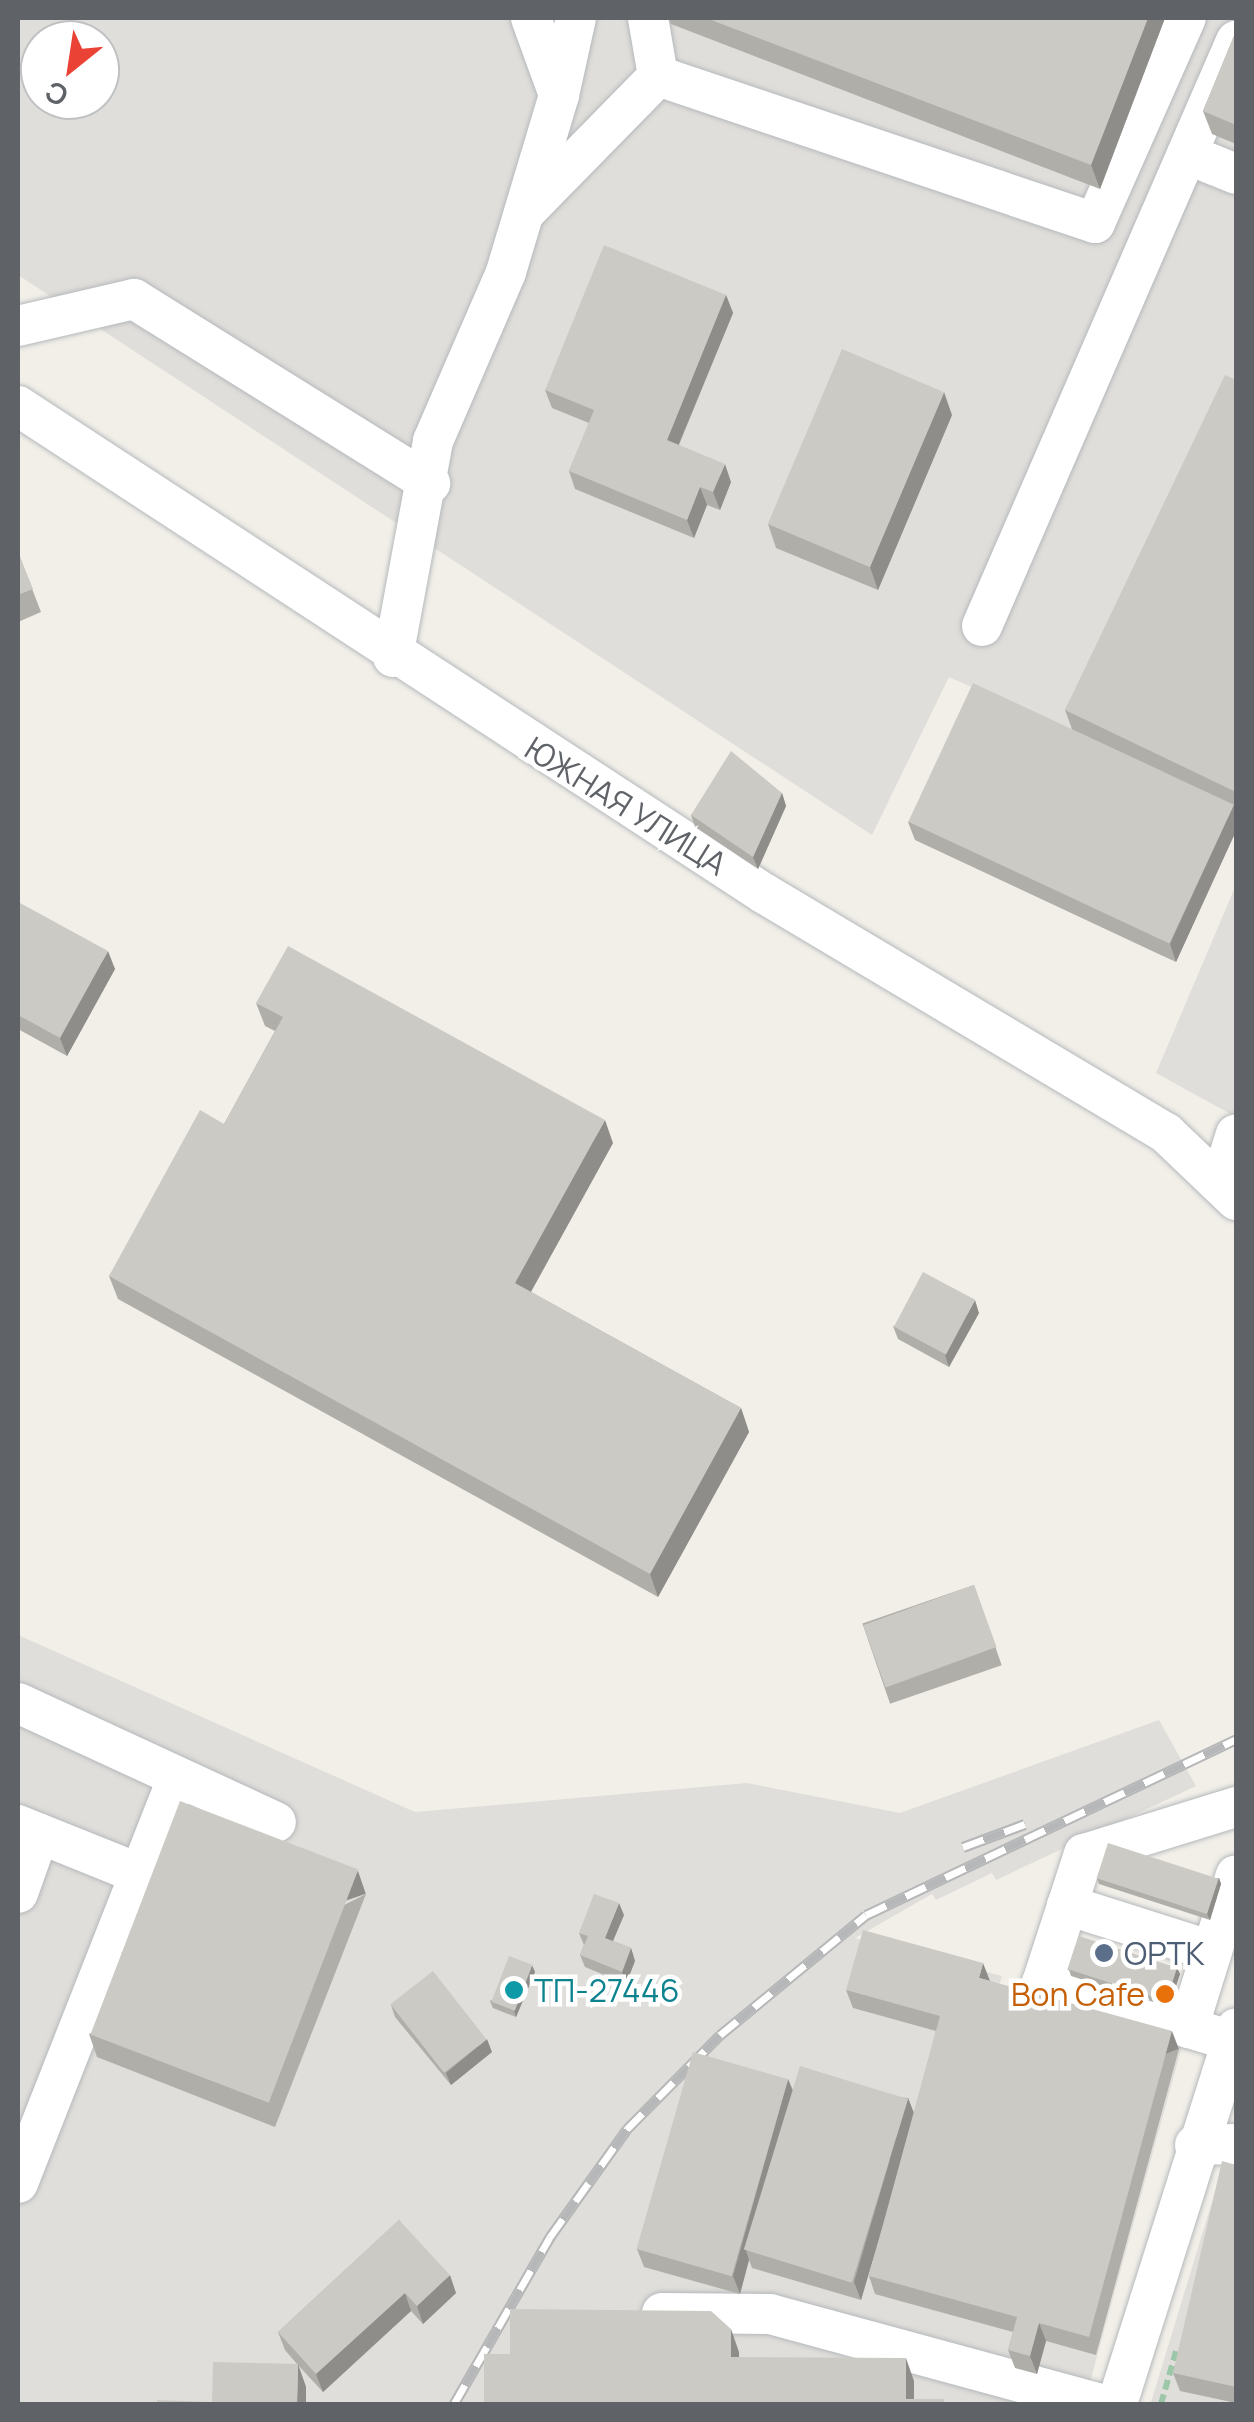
<!DOCTYPE html>
<meta charset="utf-8">
<style>
body{margin:0}
#map{position:relative;width:1254px;height:2422px;overflow:hidden;background:#f1efe8;font-family:Manrope,sans-serif}
div>[style]{position:absolute}
.industrial>*{inset:0;background:#e0deda}
.path>*{height:6px;margin-top:-3px;transform-origin:0;background:repeating-linear-gradient(90deg,#9cc7a9 0 10px,transparent 0 15px)}
.roads{filter:drop-shadow(0 0 2px #b5b8bc) drop-shadow(0 0 2px #b5b8bc)}
.minor>*{height:40px;margin:-20px;padding:0 20px;transform-origin:20px;border-radius:20px;background:#fff}
.rail>*{height:11px;margin-top:-5.5px;transform-origin:0;background:repeating-linear-gradient(90deg,#fff 0 22px,#b6b7b8 0 44px);box-sizing:border-box;border-block:2px solid #b6b7b8}
.wall>*{inset:0;background:#afaea9;transform-origin:0 0}
.shaded-wall>*{inset:0;background:#8f8d8a;transform-origin:0 0}
.building>*{inset:0;background:#cccac5;transform-origin:0 0}
.dots>*{width:28px;height:28px;translate:-50% -50%;box-sizing:border-box;border:5px solid #fff;border-radius:50%}
span{translate:-50% -50%;white-space:nowrap;text-align:center;line-height:1.15;-webkit-text-stroke:9px #fff;paint-order:stroke}
.street-label{font-size:32px;color:#5f6368}
.service-label{font-size:32px;color:#4e5e75}
.left{translate:0 -50%;text-align:left}
.culture-label{font-size:32px;color:#0d838f}
.food-label{font-size:32px;color:#c56008}
.right{translate:-100% -50%;text-align:right}
.frame{position:absolute;inset:0;border:20px solid #5f6368;pointer-events:none}
.north{position:absolute;left:20px;top:20px;width:100px;height:100px;box-sizing:border-box;background:#fff;border:2px solid #bfc1c3;border-radius:50%;rotate:210deg;font-size:28px;font-weight:700;line-height:40px;text-align:center;color:#5f6368}
.north::after{content:'';display:block;margin:auto;width:35px;height:45px;background:#ea4335;clip-path:polygon(50% 0,100% 100%,50% 72%,0 100%)}
</style>
<div id="map">
<div class="industrial">
<div style="clip-path:polygon(evenodd,18px 18px,1236px 18px,1236px 806px,949px 677px,872px 835px,18px 275px,18px 18px,40px 40px,100px 40px,100px 100px,40px 100px,40px 40px)"></div>
<div style="clip-path:polygon(1236px 885px,1236px 1117px,1156px 1073px)"></div>
<div style="clip-path:polygon(18px 1635px,415px 1812px,747px 1783px,900px 1813px,1159px 1720px,1196px 1786px,996px 1880px,992px 1873px,936px 1900px,932px 1894px,855px 1938px,1002px 1976px,998px 1988px,1184px 2039px,1084px 2404px,18px 2404px)"></div>
<div style="clip-path:polygon(1236px 2123px,1236px 2404px,1150px 2404px,1152px 2399px)"></div>
</div>
<div class="path">
<div style="left:1161px;top:2404px;width:58px;rotate:-74.1deg"></div>
</div>
<div class="roads">
<div class="minor">
<div style="left:648px;top:18px;width:59px;rotate:80.2deg"></div>
<div style="left:658px;top:76px;width:461px;rotate:18.6deg"></div>
<div style="left:1095px;top:223px;width:224px;rotate:-66.1deg"></div>
<div style="left:559px;top:95px;width:79px;rotate:-77.6deg"></div>
<div style="left:1187px;top:154px;width:53px;rotate:22.2deg"></div>
<div style="left:527px;top:210px;width:187px;rotate:-45.6deg"></div>
<div style="left:18px;top:326px;width:119px;rotate:-13.1deg"></div>
<div style="left:134px;top:299px;width:349px;rotate:31.9deg"></div>
<div style="left:18px;top:406px;width:892px;rotate:33.16deg"></div>
<div style="left:765px;top:894px;width:467px;rotate:30.8deg"></div>
<div style="left:1166px;top:1133px;width:97px;rotate:43.7deg"></div>
<div style="left:982px;top:626px;width:638px;rotate:-66.53deg"></div>
<div style="left:393px;top:657px;width:220px;rotate:-79.5deg"></div>
<div style="left:433px;top:441px;width:184px;rotate:-66.6deg"></div>
<div style="left:506px;top:272px;width:185px;rotate:-73.3deg"></div>
<div style="left:559px;top:95px;width:82px;rotate:-110deg"></div>
<div style="left:1220px;top:1184px;width:52px;rotate:-72.3deg"></div>
<div style="left:18px;top:1703px;width:284px;rotate:24.8deg"></div>
<div style="left:18px;top:1825px;width:131px;rotate:21.9deg"></div>
<div style="left:18px;top:1893px;width:63px;rotate:-70.4deg"></div>
<div style="left:1067px;top:1905px;width:152px;rotate:17.6deg"></div>
<div style="left:1188px;top:2028px;width:160px;rotate:-72.6deg"></div>
<div style="left:1232px;top:2041px;width:199px;rotate:-163deg"></div>
<div style="left:1042px;top:1983px;width:136px;rotate:-72deg"></div>
<div style="left:1084px;top:1854px;width:159px;rotate:-17.2deg"></div>
<div style="left:1195px;top:2145px;width:41px;rotate:-1.4deg"></div>
<div style="left:18px;top:2183px;width:434px;rotate:-68.5deg"></div>
<div style="left:662px;top:2313px;width:108px;rotate:0.5deg"></div>
<div style="left:770px;top:2314px;width:343px;rotate:15.2deg"></div>
<div style="left:1117px;top:2404px;width:394px;rotate:-72.4deg"></div>
</div>
</div>
<div class="rail">
<div style="left:963px;top:1847px;width:66px;rotate:-20.4deg"></div>
<div style="left:454px;top:2404px;width:193px;rotate:-60.1deg"></div>
<div style="left:550px;top:2237px;width:133px;rotate:-54.5deg"></div>
<div style="left:627px;top:2129px;width:132px;rotate:-45.3deg"></div>
<div style="left:720px;top:2035px;width:189px;rotate:-39.4deg"></div>
<div style="left:866px;top:1915px;width:410px;rotate:-25.4deg"></div>
</div>
<div class="wall">
<div style="clip-path:polygon(669px 18px,1165px 18px,1100px 189px,671px 24px)"></div>
<div style="clip-path:polygon(1236px 31px,1236px 144px,1212px 134px,1203px 111px)"></div>
<div style="clip-path:polygon(726px 295px,733px 313px,679px 445px,731px 482px,720px 510px,707px 505px,694px 538px,575px 489px,569px 471px,589px 423px,552px 408px,545px 390px)"></div>
<div style="clip-path:polygon(1236px 380px,1236px 831px,1176px 962px,915px 840px,908px 822px,1072px 729px,1065px 710px)"></div>
<div style="clip-path:polygon(952px 415px,878px 590px,776px 548px,768px 524px)"></div>
<div style="clip-path:polygon(18px 552px,41px 612px,18px 622px)"></div>
<div style="clip-path:polygon(782px 793px,786px 806px,758px 869px,695px 827px,691px 815px)"></div>
<div style="clip-path:polygon(18px 908px,115px 969px,67px 1056px,18px 1029px)"></div>
<div style="clip-path:polygon(256px 1003px,613px 1143px,531px 1292px,741px 1408px,749px 1432px,658px 1597px,118px 1299px,109px 1276px,224px 1124px,275px 1031px,265px 1026px)"></div>
<div style="clip-path:polygon(979px 1313px,949px 1367px,898px 1339px,893px 1326px)"></div>
<div style="left:974px;top:1585px;width:85px;height:118px;rotate:71deg"></div>
<div style="clip-path:polygon(1097px 1878px,1219px 1878px,1221px 1884px,1210px 1920px,1099px 1884px)"></div>
<div style="clip-path:polygon(366px 1894px,275px 2127px,97px 2057px,89px 2034px)"></div>
<div style="clip-path:polygon(624px 1915px,613px 1941px,631px 1948px,635px 1961px,626px 1984px,585px 1967px,580px 1955px,584px 1945px,579px 1933px)"></div>
<div style="clip-path:polygon(1177px 1968px,1180px 1974px,1169px 2007px,1071px 1976px,1069px 1970px)"></div>
<div style="clip-path:polygon(535px 1972px,516px 2017px,493px 2008px,490px 2001px)"></div>
<div style="clip-path:polygon(990px 1981px,1179px 2049px,1096px 2355px,1046px 2341px,1037px 2374px,1015px 2368px,1008px 2350px,1013px 2332px,875px 2294px,869px 2276px,884px 2222px,861px 2300px,752px 2268px,749px 2260px,740px 2294px,644px 2267px,637px 2249px,788px 2079px,793px 2090px,908px 2098px,914px 2113px,936px 2031px,853px 2008px,846px 1990px)"></div>
<div style="clip-path:polygon(391px 2005px,492px 2052px,451px 2085px,395px 2017px)"></div>
<div style="clip-path:polygon(1236px 2165px,1236px 2403px,1180px 2391px,1173px 2373px)"></div>
<div style="clip-path:polygon(399px 2220px,456px 2293px,423px 2324px,411px 2311px,323px 2392px,298px 2365px,306px 2387px,306px 2404px,297px 2364px,285px 2350px,278px 2332px)"></div>
</div>
<div class="shaded-wall">
<div style="clip-path:polygon(1148px 18px,1165px 18px,1100px 189px,1091px 165px)"></div>
<div style="clip-path:polygon(726px 295px,733px 313px,673px 458px,667px 440px)"></div>
<div style="clip-path:polygon(944px 392px,952px 415px,878px 590px,870px 567px)"></div>
<div style="clip-path:polygon(725px 464px,731px 482px,720px 510px,713px 492px)"></div>
<div style="clip-path:polygon(700px 487px,707px 505px,694px 538px,687px 520px)"></div>
<div style="clip-path:polygon(782px 793px,786px 806px,758px 869px,753px 857px)"></div>
<div style="clip-path:polygon(1234px 804px,1236px 811px,1236px 831px,1176px 962px,1170px 944px)"></div>
<div style="clip-path:polygon(108px 951px,115px 969px,67px 1056px,60px 1038px)"></div>
<div style="clip-path:polygon(605px 1120px,613px 1143px,523px 1306px,515px 1283px)"></div>
<div style="clip-path:polygon(975px 1300px,979px 1313px,949px 1367px,945px 1355px)"></div>
<div style="clip-path:polygon(741px 1408px,749px 1432px,658px 1597px,650px 1574px)"></div>
<div style="left:358px;top:1871px;width:24px;height:250px;rotate:71deg"></div>
<div style="clip-path:polygon(1219px 1878px,1221px 1884px,1210px 1920px,1207px 1914px)"></div>
<div style="clip-path:polygon(619px 1903px,624px 1915px,609px 1950px,605px 1938px)"></div>
<div style="clip-path:polygon(631px 1948px,635px 1961px,626px 1984px,622px 1972px)"></div>
<div style="clip-path:polygon(983px 1963px,990px 1981px,979px 1978px)"></div>
<div style="clip-path:polygon(532px 1965px,535px 1972px,516px 2017px,514px 2011px)"></div>
<div style="clip-path:polygon(1177px 1968px,1180px 1974px,1169px 2007px,1167px 2000px)"></div>
<div style="left:1172px;top:2031px;width:19px;height:317px;rotate:69deg"></div>
<div style="clip-path:polygon(487px 2039px,492px 2052px,451px 2085px,446px 2073px)"></div>
<div style="clip-path:polygon(788px 2079px,795px 2097px,746px 2250px,749px 2260px,740px 2294px,733px 2276px)"></div>
<div style="clip-path:polygon(908px 2098px,915px 2116px,861px 2300px,854px 2282px)"></div>
<div style="clip-path:polygon(450px 2275px,456px 2293px,423px 2324px,417px 2306px)"></div>
<div style="clip-path:polygon(405px 2293px,411px 2311px,323px 2392px,316px 2374px)"></div>
<div style="clip-path:polygon(1039px 2323px,1046px 2341px,1037px 2374px,1030px 2356px)"></div>
<div style="clip-path:polygon(731px 2329px,739px 2352px,739px 2380px,731px 2357px)"></div>
<div style="clip-path:polygon(906px 2358px,914px 2381px,914px 2404px,906px 2399px)"></div>
<div style="clip-path:polygon(298px 2364px,306px 2387px,306px 2404px,297px 2404px)"></div>
</div>
<div class="building">
<div style="clip-path:polygon(706px 18px,1148px 18px,1091px 165px)"></div>
<div style="clip-path:polygon(1236px 31px,1236px 125px,1203px 111px)"></div>
<div style="clip-path:polygon(604px 245px,726px 295px,667px 440px,725px 464px,713px 492px,700px 487px,687px 520px,569px 471px,594px 410px,545px 390px)"></div>
<div style="left:842px;top:349px;width:111px;height:190px;rotate:23deg"></div>
<div style="clip-path:polygon(1225px 375px,1236px 380px,1236px 792px,1065px 710px)"></div>
<div style="clip-path:polygon(18px 552px,33px 589px,18px 595px)"></div>
<div style="left:973px;top:683px;width:288px;height:153px;rotate:25deg"></div>
<div style="clip-path:polygon(731px 751px,782px 793px,753px 857px,691px 815px)"></div>
<div style="clip-path:polygon(20px 903px,108px 951px,60px 1038px,18px 1015px,18px 908px)"></div>
<div style="clip-path:polygon(288px 946px,605px 1120px,515px 1283px,741px 1408px,650px 1574px,109px 1276px,200px 1110px,224px 1124px,283px 1017px,256px 1003px)"></div>
<div style="left:923px;top:1272px;width:59px;height:62px;rotate:28deg"></div>
<div style="left:974px;top:1585px;width:66px;height:118px;rotate:70deg"></div>
<div style="left:180px;top:1801px;width:191px;height:250px;rotate:21deg"></div>
<div style="left:1108px;top:1843px;width:116px;height:37px;rotate:18deg"></div>
<div style="clip-path:polygon(594px 1894px,619px 1903px,605px 1938px,631px 1948px,622px 1972px,580px 1955px,588px 1936px,579px 1933px)"></div>
<div style="clip-path:polygon(863px 1930px,983px 1963px,979px 1978px,1172px 2031px,1089px 2337px,1039px 2323px,1030px 2356px,1008px 2350px,1017px 2317px,869px 2276px,940px 2016px,846px 1990px)"></div>
<div style="left:1079px;top:1936px;width:103px;height:35px;rotate:18deg"></div>
<div style="left:509px;top:1956px;width:25px;height:49px;rotate:21deg"></div>
<div style="left:433px;top:1971px;width:87px;height:54px;rotate:52deg"></div>
<div style="left:693px;top:2052px;width:99px;height:205px;rotate:16deg"></div>
<div style="left:800px;top:2066px;width:113px;height:192px;rotate:17deg"></div>
<div style="clip-path:polygon(1222px 2161px,1236px 2165px,1236px 2387px,1173px 2373px)"></div>
<div style="clip-path:polygon(399px 2220px,450px 2275px,417px 2306px,405px 2293px,316px 2374px,278px 2332px)"></div>
<div style="clip-path:polygon(510px 2309px,711px 2311px,731px 2329px,731px 2357px,906px 2358px,906px 2399px,944px 2399px,944px 2404px,484px 2404px,484px 2354px,510px 2354px)"></div>
<div style="clip-path:polygon(213px 2362px,298px 2364px,297px 2403px,337px 2404px,157px 2404px,157px 2400px,212px 2402px)"></div>
</div>
<div class="dots">
<div style="left:1104px;top:1953px;background:#5c6f8a"></div>
<div style="left:514px;top:1990px;background:#0f9aa8"></div>
<div style="left:1165px;top:1994px;background:#e8710a"></div>
</div>
<div class="street-label">
<span style="left:626px;top:806px;rotate:32deg">ЮЖНАЯ УЛИЦА</span>
</div>
<div class="service-label">
<span class="left" style="left:1124px;top:1953px">ОРТК</span>
</div>
<div class="culture-label">
<span class="left" style="left:534px;top:1990px">ТП-27446</span>
</div>
<div class="food-label">
<span class="right" style="left:1145px;top:1994px">Bon Cafe</span>
</div>
<div class="frame"></div>
<div class="north">С</div>
</div>
